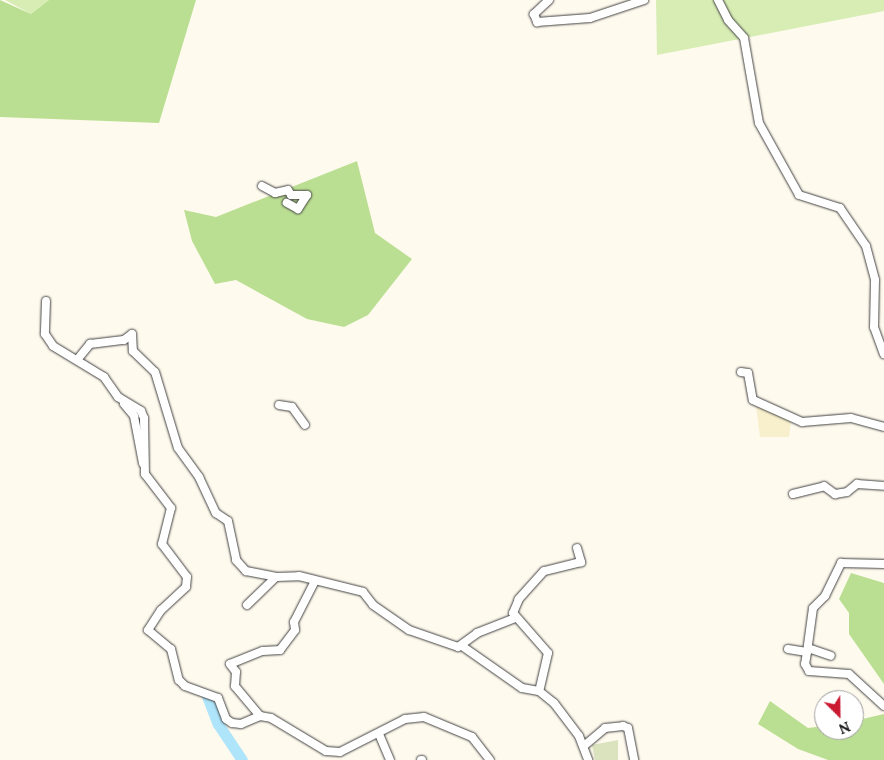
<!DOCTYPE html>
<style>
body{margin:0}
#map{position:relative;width:884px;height:760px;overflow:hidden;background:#fffaee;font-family:Lora,serif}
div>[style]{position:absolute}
.farmland>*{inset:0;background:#f8f0cc}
.green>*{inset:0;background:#d7edb4}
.forest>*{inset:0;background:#bbdf92}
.cemetery>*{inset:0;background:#dae3bd}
.river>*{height:11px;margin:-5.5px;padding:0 5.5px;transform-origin:5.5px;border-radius:5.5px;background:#aee5fb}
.roads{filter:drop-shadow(0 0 1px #414141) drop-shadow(0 0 1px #414141)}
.street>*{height:8px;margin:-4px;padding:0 4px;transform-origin:4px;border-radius:4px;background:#fff}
span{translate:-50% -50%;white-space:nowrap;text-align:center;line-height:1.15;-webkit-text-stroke:5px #fff;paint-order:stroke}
.north{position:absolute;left:814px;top:690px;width:50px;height:50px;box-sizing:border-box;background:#fff;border:1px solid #9f9f9f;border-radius:50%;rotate:157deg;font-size:14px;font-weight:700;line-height:20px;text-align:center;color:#0e0e0e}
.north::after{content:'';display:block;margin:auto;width:18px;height:22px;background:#ca1931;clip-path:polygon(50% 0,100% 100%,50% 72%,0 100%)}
</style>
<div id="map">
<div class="farmland">
<div style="clip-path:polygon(756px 405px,791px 420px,789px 437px,760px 437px)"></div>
</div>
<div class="green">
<div style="clip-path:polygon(5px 0,49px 0,31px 14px)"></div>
<div style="clip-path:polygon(656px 0,884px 0,884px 11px,657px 55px)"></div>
</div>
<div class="forest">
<div style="clip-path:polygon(0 0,31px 14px,49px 0,196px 0,159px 123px,0 117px)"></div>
<div style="clip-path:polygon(357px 161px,375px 233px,412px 259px,368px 315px,344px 327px,307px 319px,236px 280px,215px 284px,192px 241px,184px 210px,216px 217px)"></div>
<div style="clip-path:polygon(851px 573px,884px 583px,884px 684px,849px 634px,849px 613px,839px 599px)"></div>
<div style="clip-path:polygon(770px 701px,808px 728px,824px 726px,824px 730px,854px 730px,854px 721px,884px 714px,884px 760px,828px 760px,798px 749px,758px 724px)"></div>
</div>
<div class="cemetery">
<div style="clip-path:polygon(618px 740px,618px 760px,595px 760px,592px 745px)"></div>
</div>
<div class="river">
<div style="left:207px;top:696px;width:30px;rotate:69deg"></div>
<div style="left:218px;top:724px;width:43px;rotate:56.3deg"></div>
</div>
<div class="roads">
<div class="street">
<div style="left:549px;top:0;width:21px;rotate:137deg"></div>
<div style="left:534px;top:14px;width:9px;rotate:69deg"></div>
<div style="left:537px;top:22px;width:53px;rotate:-4.3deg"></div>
<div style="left:590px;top:18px;width:57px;rotate:-18.4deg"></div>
<div style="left:718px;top:0;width:22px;rotate:63deg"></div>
<div style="left:728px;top:20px;width:24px;rotate:48deg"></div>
<div style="left:744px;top:38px;width:86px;rotate:80deg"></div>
<div style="left:759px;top:123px;width:82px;rotate:60.9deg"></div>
<div style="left:799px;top:195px;width:43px;rotate:17.6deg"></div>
<div style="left:840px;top:208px;width:46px;rotate:55.6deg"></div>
<div style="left:866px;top:246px;width:35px;rotate:75deg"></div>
<div style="left:875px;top:280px;width:47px;rotate:91.2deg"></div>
<div style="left:874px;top:327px;width:29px;rotate:70deg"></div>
<div style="left:262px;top:186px;width:15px;rotate:28deg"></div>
<div style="left:275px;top:193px;width:13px;rotate:-13deg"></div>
<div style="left:288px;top:190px;width:6px;rotate:59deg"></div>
<div style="left:291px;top:195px;width:16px"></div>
<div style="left:307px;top:195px;width:17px;rotate:123deg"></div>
<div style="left:298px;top:209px;width:13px;rotate:-151deg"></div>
<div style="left:46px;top:301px;width:33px;rotate:92deg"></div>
<div style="left:45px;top:334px;width:14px;rotate:56deg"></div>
<div style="left:53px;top:346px;width:60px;rotate:31.3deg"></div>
<div style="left:104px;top:377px;width:24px;rotate:55deg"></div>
<div style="left:118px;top:397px;width:27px;rotate:31deg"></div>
<div style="left:141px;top:411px;width:8px;rotate:67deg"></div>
<div style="left:144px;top:418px;width:56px;rotate:89deg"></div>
<div style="left:145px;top:474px;width:43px;rotate:52.6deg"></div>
<div style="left:171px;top:508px;width:37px;rotate:104deg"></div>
<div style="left:162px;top:544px;width:41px;rotate:52.9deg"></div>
<div style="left:187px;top:577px;width:10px;rotate:96deg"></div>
<div style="left:186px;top:587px;width:34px;rotate:137deg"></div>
<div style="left:161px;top:610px;width:24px;rotate:123deg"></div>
<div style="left:148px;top:630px;width:30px;rotate:40deg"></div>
<div style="left:171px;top:649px;width:32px;rotate:76deg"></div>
<div style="left:179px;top:680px;width:8px;rotate:45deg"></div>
<div style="left:185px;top:686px;width:35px;rotate:20deg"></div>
<div style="left:218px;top:698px;width:22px;rotate:69deg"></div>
<div style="left:226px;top:719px;width:7px;rotate:34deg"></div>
<div style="left:232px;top:723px;width:9px;rotate:6deg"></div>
<div style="left:241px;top:724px;width:21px;rotate:-23deg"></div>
<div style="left:260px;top:716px;width:11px;rotate:10deg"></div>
<div style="left:271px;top:718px;width:64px;rotate:31deg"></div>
<div style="left:326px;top:751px;width:14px;rotate:4deg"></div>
<div style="left:340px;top:752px;width:73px;rotate:-26.9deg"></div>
<div style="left:405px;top:719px;width:19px;rotate:-6deg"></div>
<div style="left:424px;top:717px;width:52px;rotate:22.6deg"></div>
<div style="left:472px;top:737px;width:29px;rotate:52deg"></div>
<div style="left:77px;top:360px;width:21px;rotate:-51deg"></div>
<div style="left:90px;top:344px;width:34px;rotate:-7deg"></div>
<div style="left:124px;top:340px;width:10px;rotate:-37deg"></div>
<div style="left:132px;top:334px;width:17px;rotate:87deg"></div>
<div style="left:133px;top:351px;width:30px;rotate:44deg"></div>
<div style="left:155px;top:372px;width:79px;rotate:73.2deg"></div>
<div style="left:178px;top:448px;width:36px;rotate:54deg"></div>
<div style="left:199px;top:477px;width:40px;rotate:65deg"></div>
<div style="left:216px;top:513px;width:14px;rotate:34deg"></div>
<div style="left:228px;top:521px;width:40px;rotate:78deg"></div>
<div style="left:236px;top:560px;width:15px;rotate:48deg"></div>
<div style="left:246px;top:571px;width:31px;rotate:11deg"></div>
<div style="left:276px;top:577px;width:23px;rotate:-2deg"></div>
<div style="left:299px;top:576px;width:66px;rotate:14deg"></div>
<div style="left:363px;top:592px;width:16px;rotate:52deg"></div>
<div style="left:373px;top:605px;width:44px;rotate:34.8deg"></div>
<div style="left:409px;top:630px;width:52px;rotate:19.1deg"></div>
<div style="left:458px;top:647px;width:24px;rotate:-36deg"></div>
<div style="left:477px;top:633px;width:41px;rotate:-21.5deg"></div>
<div style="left:741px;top:372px;width:7px;rotate:8deg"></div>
<div style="left:748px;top:373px;width:27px;rotate:80deg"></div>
<div style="left:753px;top:400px;width:54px;rotate:24.2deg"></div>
<div style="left:802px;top:422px;width:49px;rotate:-4.7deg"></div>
<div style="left:851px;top:418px;width:34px;rotate:15deg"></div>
<div style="left:124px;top:404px;width:16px;rotate:50deg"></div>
<div style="left:134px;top:416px;width:48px;rotate:79.2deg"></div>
<div style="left:279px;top:405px;width:13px;rotate:9deg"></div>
<div style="left:292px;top:407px;width:22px;rotate:54deg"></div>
<div style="left:793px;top:494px;width:32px;rotate:-14deg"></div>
<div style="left:824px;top:486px;width:14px;rotate:36deg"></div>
<div style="left:835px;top:494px;width:12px;rotate:-9deg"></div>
<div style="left:847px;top:492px;width:13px;rotate:-39deg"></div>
<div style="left:857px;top:484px;width:27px;rotate:4deg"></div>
<div style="left:577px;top:548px;width:15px;rotate:74deg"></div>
<div style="left:581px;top:562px;width:38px;rotate:166deg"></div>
<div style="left:544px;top:571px;width:38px;rotate:132deg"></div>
<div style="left:519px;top:599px;width:15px;rotate:113deg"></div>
<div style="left:513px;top:613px;width:53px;rotate:48.8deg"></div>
<div style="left:548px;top:653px;width:39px;rotate:103deg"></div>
<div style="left:539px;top:691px;width:19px;rotate:39deg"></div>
<div style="left:554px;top:703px;width:41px;rotate:52.9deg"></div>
<div style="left:579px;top:736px;width:26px;rotate:69deg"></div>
<div style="left:247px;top:605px;width:40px;rotate:-44deg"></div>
<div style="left:462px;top:646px;width:73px;rotate:35deg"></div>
<div style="left:522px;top:688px;width:17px;rotate:10deg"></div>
<div style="left:808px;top:648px;width:24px;rotate:19deg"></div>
<div style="left:788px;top:649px;width:19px;rotate:9deg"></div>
<div style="left:807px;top:652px;width:12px;rotate:99deg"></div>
<div style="left:805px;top:664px;width:8px;rotate:60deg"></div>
<div style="left:809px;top:671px;width:40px;rotate:4.3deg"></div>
<div style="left:849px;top:674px;width:47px;rotate:42.4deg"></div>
<div style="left:807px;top:652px;width:44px;rotate:-82.2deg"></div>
<div style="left:813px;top:608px;width:17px;rotate:-45deg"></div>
<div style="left:825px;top:596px;width:37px;rotate:-64deg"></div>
<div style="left:841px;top:563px;width:43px;rotate:1.3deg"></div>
<div style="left:260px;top:716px;width:39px;rotate:-130deg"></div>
<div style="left:235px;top:686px;width:14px;rotate:-86deg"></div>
<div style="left:236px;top:672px;width:10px;rotate:-127deg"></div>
<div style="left:230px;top:664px;width:35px;rotate:-22deg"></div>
<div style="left:263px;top:651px;width:17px;rotate:-3deg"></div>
<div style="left:280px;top:650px;width:25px;rotate:-53deg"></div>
<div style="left:295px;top:630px;width:8px;rotate:-97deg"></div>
<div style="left:294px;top:622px;width:46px;rotate:-62.9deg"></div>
<div style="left:379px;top:734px;width:28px;rotate:67deg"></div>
<div style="left:585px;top:745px;width:26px;rotate:-40deg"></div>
<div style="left:605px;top:728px;width:18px;rotate:-6deg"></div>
<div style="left:623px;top:726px;width:5px;rotate:22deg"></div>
<div style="left:628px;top:728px;width:33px;rotate:79deg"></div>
<div style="left:421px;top:760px;width:1px"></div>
</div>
</div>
<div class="north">N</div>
</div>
